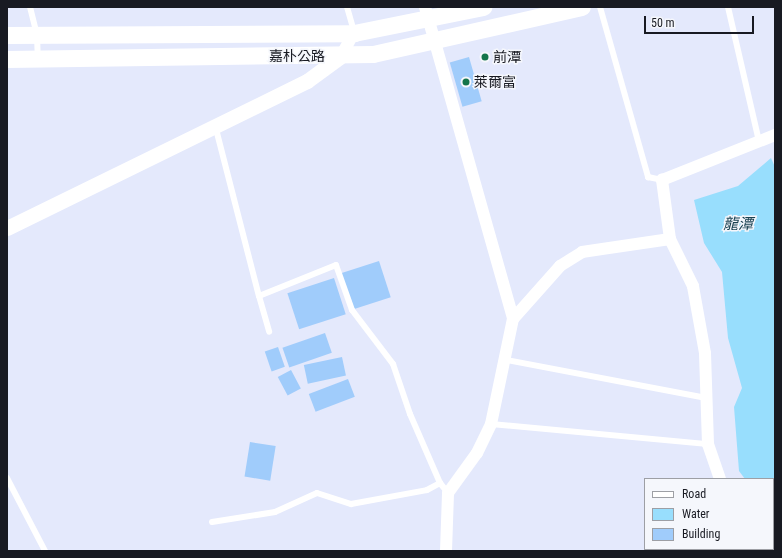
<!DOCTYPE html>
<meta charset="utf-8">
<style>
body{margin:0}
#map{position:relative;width:782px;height:558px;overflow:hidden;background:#e4e9fc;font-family:"Roboto Condensed","Noto Sans TC",sans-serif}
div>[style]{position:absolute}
.water>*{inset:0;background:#98defd}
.building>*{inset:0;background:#a0ccfb;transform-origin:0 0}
.service>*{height:6px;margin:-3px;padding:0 3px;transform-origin:3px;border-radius:3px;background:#fff}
.minor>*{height:12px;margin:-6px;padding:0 6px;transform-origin:6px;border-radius:6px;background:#fff}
.tertiary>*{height:15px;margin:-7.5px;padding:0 7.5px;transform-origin:7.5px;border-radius:7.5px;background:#fff}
.secondary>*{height:17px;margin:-8.5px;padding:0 8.5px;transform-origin:8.5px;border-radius:8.5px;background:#fff}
.dots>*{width:11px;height:11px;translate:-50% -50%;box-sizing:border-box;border:2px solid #f5f7fc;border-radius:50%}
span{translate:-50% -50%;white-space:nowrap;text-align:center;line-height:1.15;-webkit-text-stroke:3px #f5f7fc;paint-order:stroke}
.street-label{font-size:14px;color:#181a22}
.poi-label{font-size:14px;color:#181a22}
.left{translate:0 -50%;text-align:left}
.water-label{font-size:15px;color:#1a4252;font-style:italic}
.frame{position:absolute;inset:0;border:8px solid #181a22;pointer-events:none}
.legend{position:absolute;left:644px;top:478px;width:130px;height:72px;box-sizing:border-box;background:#f5f7fc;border:1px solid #9d9fa5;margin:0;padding:5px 7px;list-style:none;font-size:12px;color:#181a22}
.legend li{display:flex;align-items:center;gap:8px;height:20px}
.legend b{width:20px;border:1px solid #9d9fa5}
.scale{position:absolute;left:644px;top:16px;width:110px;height:18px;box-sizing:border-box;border:2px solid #181a22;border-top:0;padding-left:5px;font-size:12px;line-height:14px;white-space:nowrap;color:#181a22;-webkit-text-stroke:3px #f5f7fc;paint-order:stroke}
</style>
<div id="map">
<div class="water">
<div style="clip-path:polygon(771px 158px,775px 167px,775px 551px,770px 549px,773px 549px,775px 529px,773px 479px,745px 479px,739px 471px,734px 407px,742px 388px,728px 338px,722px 272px,704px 243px,694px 200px,738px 186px)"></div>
</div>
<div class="building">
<div style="left:469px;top:57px;width:46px;height:20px;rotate:74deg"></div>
<div style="left:379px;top:261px;width:38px;height:40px;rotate:72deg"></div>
<div style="left:334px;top:278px;width:38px;height:49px;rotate:72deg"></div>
<div style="left:325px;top:333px;width:21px;height:45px;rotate:71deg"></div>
<div style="left:278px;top:347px;width:21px;height:14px;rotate:71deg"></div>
<div style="left:342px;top:357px;width:19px;height:39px;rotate:78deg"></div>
<div style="left:291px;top:370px;width:21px;height:15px;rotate:62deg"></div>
<div style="left:348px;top:379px;width:19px;height:42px;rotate:69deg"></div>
<div style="left:250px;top:442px;width:26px;height:35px;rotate:9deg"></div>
</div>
<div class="service">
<div style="left:30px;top:7px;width:29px;rotate:76deg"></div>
<div style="left:37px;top:35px;width:23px;rotate:88deg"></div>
<div style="left:347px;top:7px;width:26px;rotate:74deg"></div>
<div style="left:600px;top:7px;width:177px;rotate:74.2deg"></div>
<div style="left:648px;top:177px;width:14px;rotate:12deg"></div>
<div style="left:728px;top:7px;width:138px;rotate:77deg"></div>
<div style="left:216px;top:129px;width:172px;rotate:75.6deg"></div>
<div style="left:259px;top:296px;width:83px;rotate:-21.9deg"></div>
<div style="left:336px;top:265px;width:48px;rotate:70.4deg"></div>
<div style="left:352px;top:310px;width:68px;rotate:52.8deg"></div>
<div style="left:393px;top:364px;width:53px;rotate:71.2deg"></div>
<div style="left:410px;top:414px;width:75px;rotate:66.5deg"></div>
<div style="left:440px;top:483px;width:13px;rotate:51deg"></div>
<div style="left:259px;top:296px;width:37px;rotate:74deg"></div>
<div style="left:507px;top:360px;width:203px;rotate:10.8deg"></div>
<div style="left:491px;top:424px;width:218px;rotate:5.3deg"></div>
<div style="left:7px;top:478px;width:82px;rotate:62.5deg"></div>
<div style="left:212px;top:522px;width:64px;rotate:-9deg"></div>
<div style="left:275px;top:512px;width:46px;rotate:-24.3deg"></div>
<div style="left:317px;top:493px;width:36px;rotate:18deg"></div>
<div style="left:351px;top:504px;width:77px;rotate:-10.4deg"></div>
<div style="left:427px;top:490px;width:15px;rotate:-28deg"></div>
</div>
<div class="minor">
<div style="left:425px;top:7px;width:324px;rotate:74.2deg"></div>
<div style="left:341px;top:56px;width:26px;rotate:-61deg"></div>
<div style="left:720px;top:479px;width:37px;rotate:-109deg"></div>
<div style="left:708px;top:444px;width:91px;rotate:-91.9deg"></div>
<div style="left:705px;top:353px;width:68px;rotate:-100.2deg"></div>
<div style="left:693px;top:286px;width:52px;rotate:-116.1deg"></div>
<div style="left:670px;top:239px;width:60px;rotate:-97.7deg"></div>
<div style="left:662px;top:180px;width:122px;rotate:-21.7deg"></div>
<div style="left:746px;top:549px;width:2px;rotate:90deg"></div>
<div style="left:446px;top:551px;width:58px;rotate:-88deg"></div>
<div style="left:448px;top:493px;width:49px;rotate:-54.1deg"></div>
<div style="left:477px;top:453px;width:32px;rotate:-64deg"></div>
<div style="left:491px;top:424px;width:107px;rotate:-78.2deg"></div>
<div style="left:513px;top:319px;width:71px;rotate:-48.4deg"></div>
<div style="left:560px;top:266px;width:26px;rotate:-32deg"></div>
<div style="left:582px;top:252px;width:89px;rotate:-8.4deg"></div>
</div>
<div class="tertiary">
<div style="left:7px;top:228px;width:334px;rotate:-26.1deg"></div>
<div style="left:307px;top:81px;width:42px;rotate:-36.3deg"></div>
</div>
<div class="secondary">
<div style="left:7px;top:35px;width:347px;rotate:-0.3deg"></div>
<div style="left:354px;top:33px;width:132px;rotate:-11.4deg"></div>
<div style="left:7px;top:59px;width:366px;rotate:-0.8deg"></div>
<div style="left:373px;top:54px;width:214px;rotate:-12.7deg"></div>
</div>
<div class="dots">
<div style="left:485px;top:57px;background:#14754b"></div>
<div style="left:466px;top:82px;background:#14754b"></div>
</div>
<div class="street-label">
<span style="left:297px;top:56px">嘉朴公路</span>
</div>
<div class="poi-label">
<span class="left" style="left:493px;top:57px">前潭</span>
<span class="left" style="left:474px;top:82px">萊爾富</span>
</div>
<div class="water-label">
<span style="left:738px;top:225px">龍潭</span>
</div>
<div class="frame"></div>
<ul class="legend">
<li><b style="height:5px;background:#fff"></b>Road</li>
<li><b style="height:11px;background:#98defd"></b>Water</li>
<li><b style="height:11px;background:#a0ccfb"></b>Building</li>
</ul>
<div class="scale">50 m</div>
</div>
